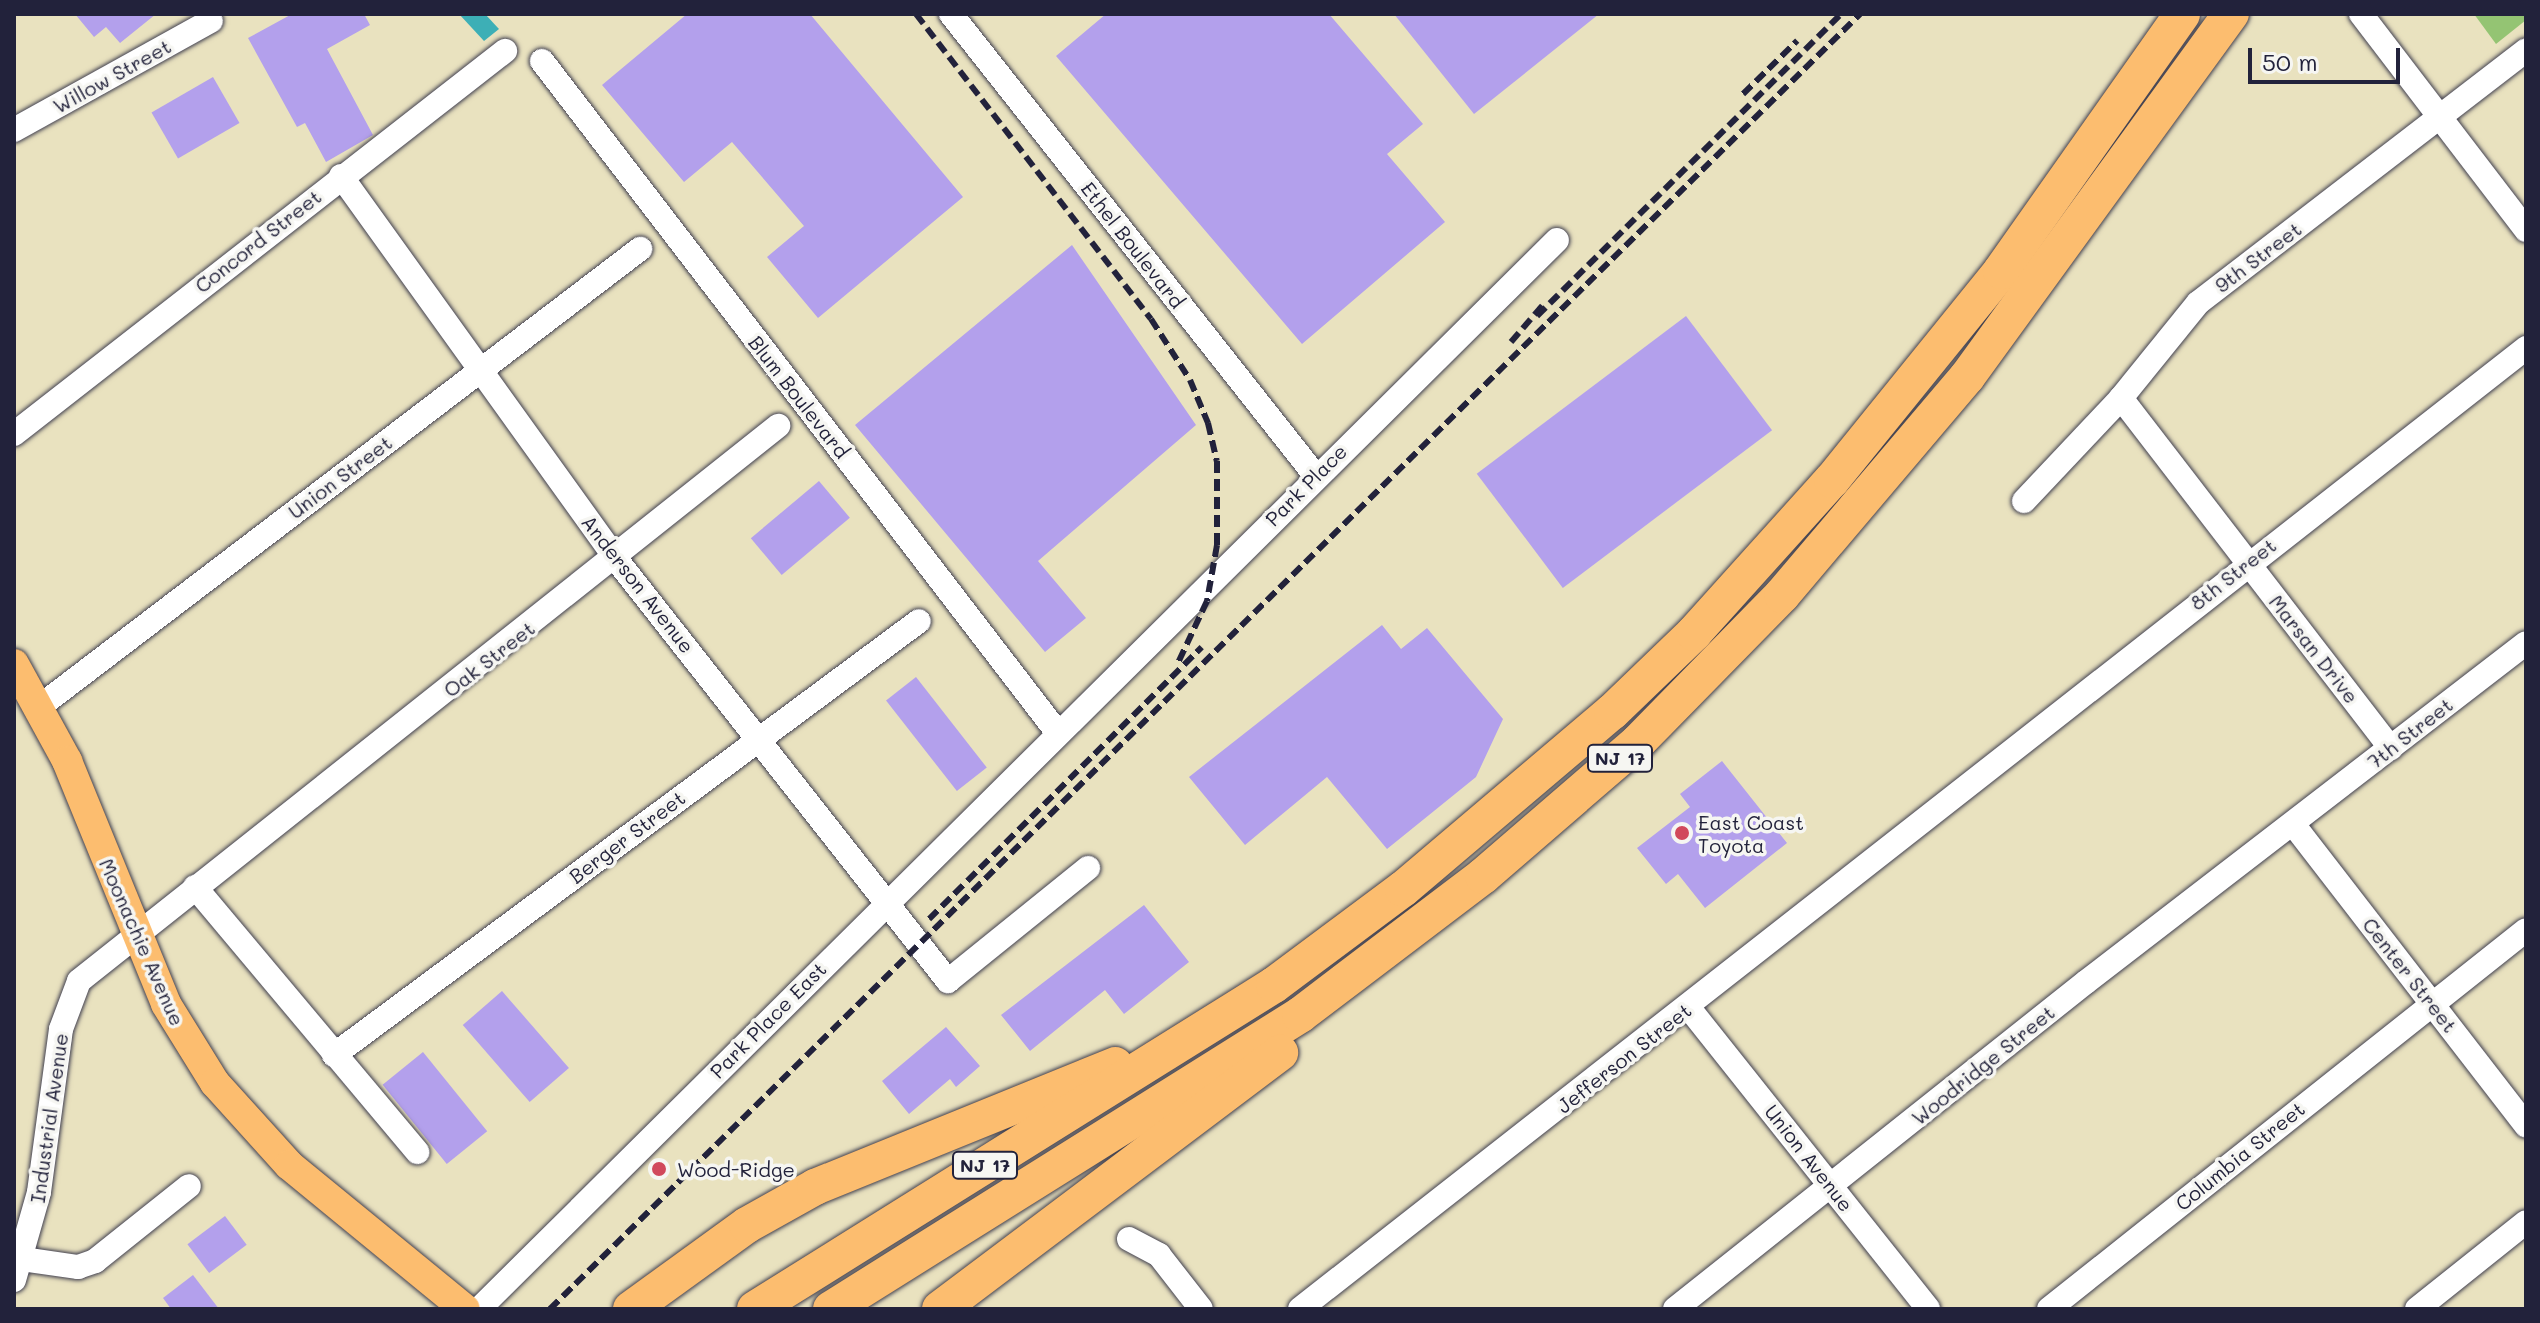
<!DOCTYPE html>
<style>
body{margin:0}
#map{position:relative;width:2540px;height:1323px;overflow:hidden;background:#e9e2bf;font-family:Mali,sans-serif}
div>[style]{position:absolute}
.green>*{inset:0;background:#94c473}
.water>*{inset:0;background:#3dafb6}
.building>*{inset:0;background:#b3a0ec;transform-origin:0 0}
.roads{filter:drop-shadow(0 0 2px #403f4f) drop-shadow(0 0 2px #403f4f)}
.minor>*{height:24px;margin:-12px;padding:0 12px;transform-origin:12px;border-radius:12px;background:#fff}
.major>*{height:30px;margin:-15px;padding:0 15px;transform-origin:15px;border-radius:15px;background:#fcbd6f}
.highway>*{height:36px;margin:-18px;padding:0 18px;transform-origin:18px;border-radius:18px;background:#fcbd6f}
.rail>*{height:6px;margin-top:-3px;transform-origin:0;background:repeating-linear-gradient(90deg,#22223b 0 12px,transparent 0 18px)}
.dots>*{width:22px;height:22px;translate:-50% -50%;box-sizing:border-box;border:4px solid #f6f6f2;border-radius:50%}
span{translate:-50% -50%;white-space:nowrap;text-align:center;line-height:1.15;-webkit-text-stroke:7px #f6f6f2;paint-order:stroke}
.shield-label span{padding:2px 6px;background:#f6f6f2;border:2px solid;border-radius:6px;-webkit-text-stroke-width:0}
.shield-label{font-size:18px;color:#22223b;font-weight:700}
.street-label{font-size:20px;color:#22223b}
.poi-label{font-size:20px;color:#22223b}
.left{translate:0 -50%;text-align:left}
.frame{position:absolute;inset:0;border:16px solid #22223b;pointer-events:none}
.scale{position:absolute;left:2248px;top:48px;width:152px;height:36px;box-sizing:border-box;border:4px solid #22223b;border-top:0;padding-left:10px;font-size:24px;line-height:28px;white-space:nowrap;color:#22223b;-webkit-text-stroke:6px #f6f6f2;paint-order:stroke}
</style>
<div id="map">
<div class="green">
<div style="clip-path:polygon(2474px 14px,2526px 14px,2526px 20px,2496px 44px)"></div>
</div>
<div class="water">
<div style="clip-path:polygon(459px 14px,485px 14px,499px 29px,484px 41px)"></div>
</div>
<div class="building">
<div style="clip-path:polygon(75px 14px,156px 14px,120px 43px,106px 27px,94px 37px)"></div>
<div style="clip-path:polygon(292px 14px,364px 14px,370px 25px,327px 49px,373px 135px,326px 162px,305px 123px,297px 127px,248px 38px)"></div>
<div style="clip-path:polygon(687px 14px,810px 14px,963px 197px,818px 318px,767px 257px,804px 226px,732px 142px,684px 182px,602px 85px)"></div>
<div style="clip-path:polygon(1106px 14px,1329px 14px,1423px 124px,1387px 154px,1445px 222px,1302px 344px,1056px 56px)"></div>
<div style="clip-path:polygon(1394px 14px,1599px 14px,1474px 114px)"></div>
<div style="left:213px;top:77px;width:53px;height:71px;rotate:60deg"></div>
<div style="clip-path:polygon(1072px 245px,1196px 425px,1038px 561px,1086px 618px,1045px 652px,855px 425px)"></div>
<div style="left:1686px;top:316px;width:143px;height:262px;rotate:53deg"></div>
<div style="left:819px;top:481px;width:48px;height:89px;rotate:50deg"></div>
<div style="clip-path:polygon(1382px 625px,1401px 649px,1427px 628px,1503px 719px,1476px 777px,1387px 849px,1327px 777px,1245px 845px,1189px 777px)"></div>
<div style="left:916px;top:677px;width:115px;height:38px;rotate:52deg"></div>
<div style="clip-path:polygon(1722px 761px,1787px 843px,1705px 908px,1678px 874px,1666px 884px,1637px 848px,1690px 807px,1680px 794px)"></div>
<div style="clip-path:polygon(1144px 905px,1189px 962px,1124px 1014px,1105px 990px,1030px 1051px,1001px 1015px)"></div>
<div style="left:502px;top:991px;width:102px;height:52px;rotate:49deg"></div>
<div style="clip-path:polygon(946px 1027px,980px 1066px,956px 1087px,950px 1079px,909px 1114px,882px 1081px)"></div>
<div style="left:423px;top:1052px;width:102px;height:52px;rotate:51deg"></div>
<div style="left:225px;top:1216px;width:36px;height:47px;rotate:53deg"></div>
<div style="clip-path:polygon(193px 1275px,219px 1309px,171px 1309px,163px 1298px)"></div>
</div>
<div class="roads">
<div class="minor">
<div style="left:951px;top:14px;width:587px;rotate:51.71deg"></div>
<div style="left:2361px;top:14px;width:272px;rotate:52.6deg"></div>
<div style="left:542px;top:61px;width:846px;rotate:52.49deg"></div>
<div style="left:14px;top:130px;width:225px;rotate:-29deg"></div>
<div style="left:341px;top:176px;width:472px;rotate:54.3deg"></div>
<div style="left:616px;top:559px;width:537px;rotate:51.81deg"></div>
<div style="left:948px;top:981px;width:180px;rotate:-38.9deg"></div>
<div style="left:2121px;top:398px;width:442px;rotate:52.4deg"></div>
<div style="left:14px;top:434px;width:623px;rotate:-37.96deg"></div>
<div style="left:2024px;top:501px;width:141px;rotate:-46.7deg"></div>
<div style="left:2121px;top:398px;width:122px;rotate:-51deg"></div>
<div style="left:2198px;top:303px;width:414px;rotate:-37.6deg"></div>
<div style="left:39px;top:707px;width:756px;rotate:-37.31deg"></div>
<div style="left:2293px;top:824px;width:381px;rotate:52.3deg"></div>
<div style="left:195px;top:887px;width:346px;rotate:50deg"></div>
<div style="left:1689px;top:1008px;width:384px;rotate:51.5deg"></div>
<div style="left:334px;top:1055px;width:728px;rotate:-36.57deg"></div>
<div style="left:1129px;top:1239px;width:34px;rotate:28deg"></div>
<div style="left:1159px;top:1255px;width:68px;rotate:52.1deg"></div>
<div style="left:22px;top:1259px;width:57px;rotate:8.1deg"></div>
<div style="left:78px;top:1267px;width:18px;rotate:-19deg"></div>
<div style="left:95px;top:1261px;width:120px;rotate:-38.6deg"></div>
<div style="left:14px;top:1280px;width:91px;rotate:-74.1deg"></div>
<div style="left:39px;top:1192px;width:164px;rotate:-82.3deg"></div>
<div style="left:61px;top:1029px;width:51px;rotate:-69.4deg"></div>
<div style="left:79px;top:981px;width:893px;rotate:-38.45deg"></div>
<div style="left:479px;top:1309px;width:1518px;rotate:-44.76deg"></div>
<div style="left:1300px;top:1309px;width:1558px;rotate:-38.09deg"></div>
<div style="left:1675px;top:1309px;width:525px;rotate:-38.51deg"></div>
<div style="left:2086px;top:982px;width:555px;rotate:-37.61deg"></div>
<div style="left:2049px;top:1309px;width:609px;rotate:-38.47deg"></div>
<div style="left:2417px;top:1309px;width:139px;rotate:-38.6deg"></div>
</div>
<div class="major">
<div style="left:14px;top:664px;width:111px;rotate:61.3deg"></div>
<div style="left:67px;top:761px;width:262px;rotate:67.8deg"></div>
<div style="left:166px;top:1004px;width:93px;rotate:58.2deg"></div>
<div style="left:215px;top:1083px;width:110px;rotate:47.9deg"></div>
<div style="left:289px;top:1165px;width:227px;rotate:39.3deg"></div>
</div>
<div class="highway">
<div style="left:631px;top:1309px;width:143px;rotate:-35.9deg"></div>
<div style="left:747px;top:1225px;width:78px;rotate:-29.2deg"></div>
<div style="left:815px;top:1187px;width:324px;rotate:-22.1deg"></div>
<div style="left:755px;top:1309px;width:612px;rotate:-31.98deg"></div>
<div style="left:1274px;top:985px;width:161px;rotate:-36.7deg"></div>
<div style="left:1403px;top:889px;width:274px;rotate:-40.3deg"></div>
<div style="left:1612px;top:712px;width:114px;rotate:-43.9deg"></div>
<div style="left:1694px;top:633px;width:206px;rotate:-48deg"></div>
<div style="left:1832px;top:480px;width:269px;rotate:-51deg"></div>
<div style="left:2001px;top:271px;width:314px;rotate:-54.8deg"></div>
<div style="left:831px;top:1309px;width:554px;rotate:-32.08deg"></div>
<div style="left:1300px;top:1015px;width:230px;rotate:-37.2deg"></div>
<div style="left:1483px;top:876px;width:205px;rotate:-40.8deg"></div>
<div style="left:1638px;top:742px;width:206px;rotate:-45.6deg"></div>
<div style="left:1782px;top:595px;width:286px;rotate:-49.7deg"></div>
<div style="left:1967px;top:377px;width:449px;rotate:-54deg"></div>
<div style="left:940px;top:1309px;width:426px;rotate:-37deg"></div>
</div>
</div>
<div class="rail">
<div style="left:916px;top:14px;width:385px;rotate:52.4deg"></div>
<div style="left:1151px;top:319px;width:72px;rotate:57.4deg"></div>
<div style="left:1190px;top:380px;width:47px;rotate:67.3deg"></div>
<div style="left:1208px;top:423px;width:39px;rotate:77deg"></div>
<div style="left:1217px;top:461px;width:84px;rotate:90deg"></div>
<div style="left:1217px;top:545px;width:57px;rotate:100.1deg"></div>
<div style="left:1207px;top:601px;width:71px;rotate:115.1deg"></div>
<div style="left:1743px;top:94px;width:76px;rotate:-44.5deg"></div>
<div style="left:1537px;top:316px;width:429px;rotate:-44.8deg"></div>
<div style="left:1511px;top:342px;width:48px;rotate:-49.3deg"></div>
<div style="left:929px;top:919px;width:385px;rotate:-44.9deg"></div>
<div style="left:550px;top:1309px;width:1842px;rotate:-44.67deg"></div>
</div>
<div class="dots">
<div style="left:1682px;top:833px;background:#d1495b"></div>
<div style="left:659px;top:1169px;background:#d1495b"></div>
</div>
<div class="shield-label">
<span style="left:1620px;top:758px">NJ 17</span>
<span style="left:985px;top:1165px">NJ 17</span>
</div>
<div class="street-label">
<span style="left:112px;top:76px;rotate:-29deg">Willow Street</span>
<span style="left:258px;top:241px;rotate:-38deg">Concord Street</span>
<span style="left:1133px;top:245px;rotate:52deg">Ethel Boulevard</span>
<span style="left:2258px;top:257px;rotate:-37deg">9th Street</span>
<span style="left:799px;top:397px;rotate:52deg">Blum Boulevard</span>
<span style="left:340px;top:477px;rotate:-37deg">Union Street</span>
<span style="left:1306px;top:485px;rotate:-45deg">Park Place</span>
<span style="left:2233px;top:574px;rotate:-38deg">8th Street</span>
<span style="left:638px;top:584px;rotate:52deg">Anderson Avenue</span>
<span style="left:2314px;top:649px;rotate:52deg">Marsan Drive</span>
<span style="left:489px;top:659px;rotate:-38deg">Oak Street</span>
<span style="left:2410px;top:733px;rotate:-38deg">7th Street</span>
<span style="left:627px;top:837px;rotate:-37deg">Berger Street</span>
<span style="left:142px;top:942px;rotate:66deg">Moonachie Avenue</span>
<span style="left:2410px;top:975px;rotate:52deg">Center Street</span>
<span style="left:768px;top:1020px;rotate:-45deg">Park Place East</span>
<span style="left:1624px;top:1058px;rotate:-38deg">Jefferson Street</span>
<span style="left:1983px;top:1065px;rotate:-39deg">Woodridge Street</span>
<span style="left:49px;top:1118px;rotate:-82deg">Industrial Avenue</span>
<span style="left:2240px;top:1156px;rotate:-39deg">Columbia Street</span>
<span style="left:1809px;top:1158px;rotate:52deg">Union Avenue</span>
</div>
<div class="poi-label">
<span class="left" style="left:1698px;top:834px">East Coast<br>Toyota</span>
<span class="left" style="left:677px;top:1169px">Wood-Ridge</span>
</div>
<div class="frame"></div>
<div class="scale">50 m</div>
</div>
